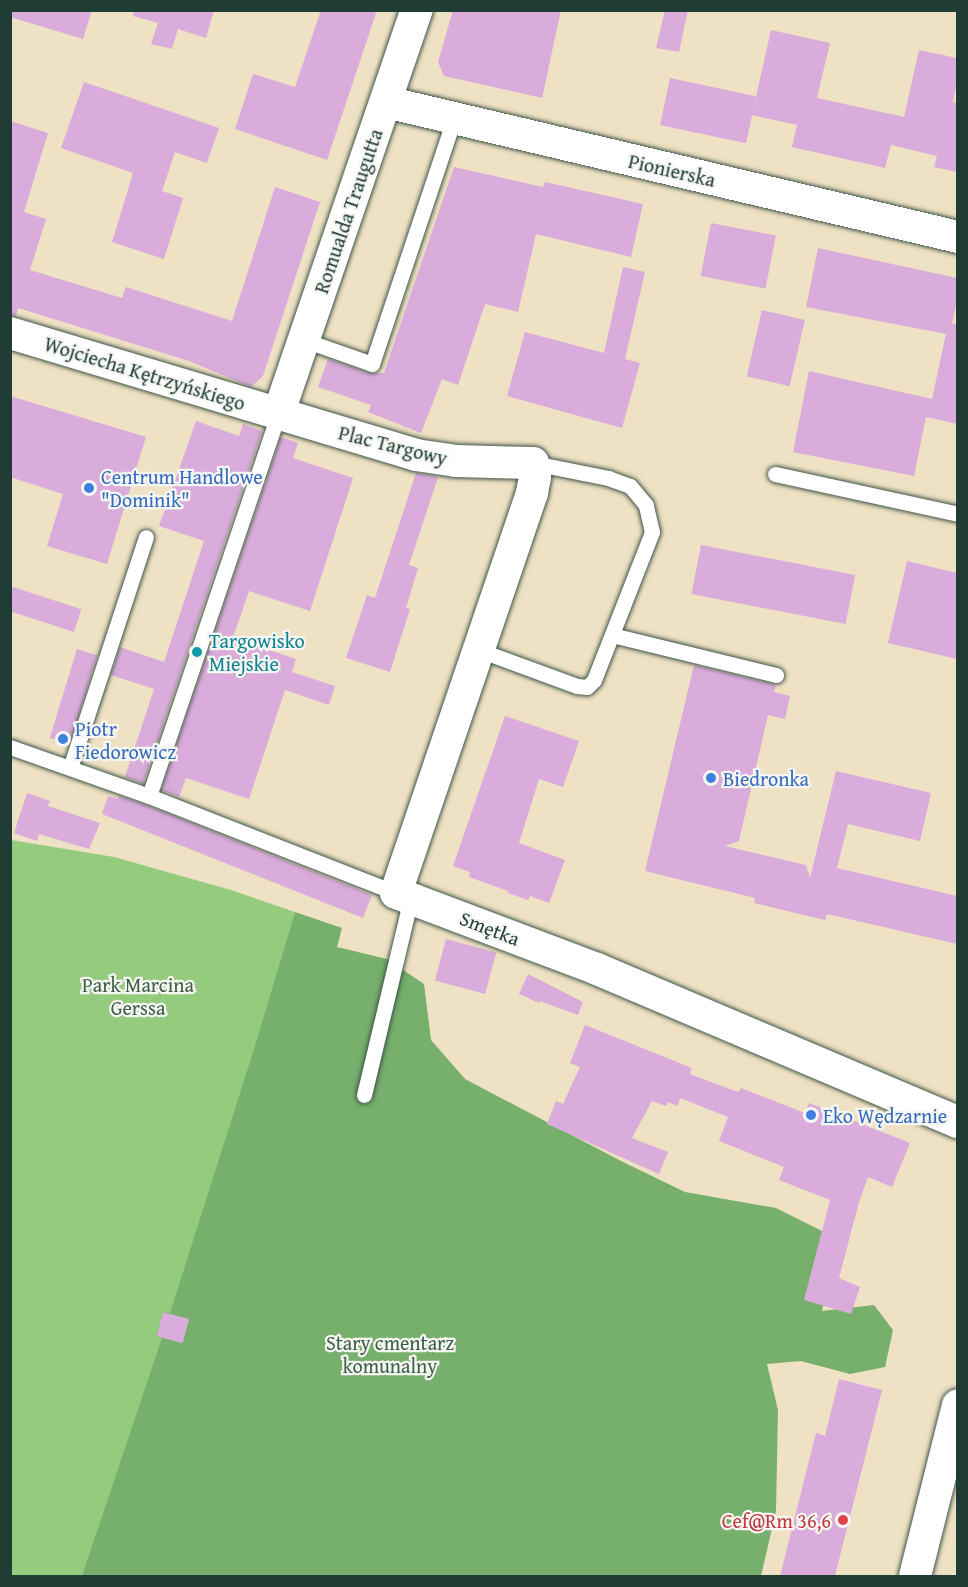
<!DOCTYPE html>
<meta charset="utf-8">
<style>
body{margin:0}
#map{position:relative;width:968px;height:1587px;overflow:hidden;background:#efe1c3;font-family:"Gentium Book Plus",serif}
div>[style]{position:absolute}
.green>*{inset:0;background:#94cb7d}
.forest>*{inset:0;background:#77af6c}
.building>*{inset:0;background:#daacdb;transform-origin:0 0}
.roads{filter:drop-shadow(0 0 2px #3e5649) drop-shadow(0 0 2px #3e5649)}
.service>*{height:15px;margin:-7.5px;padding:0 7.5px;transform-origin:7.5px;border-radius:7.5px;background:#fff}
.minor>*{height:32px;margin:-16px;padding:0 16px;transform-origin:16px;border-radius:16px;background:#fff}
.dots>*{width:16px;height:16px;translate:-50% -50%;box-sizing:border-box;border:3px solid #f6f6f2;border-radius:50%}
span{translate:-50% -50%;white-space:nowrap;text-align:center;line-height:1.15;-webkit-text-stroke:4.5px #f6f6f2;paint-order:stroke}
.street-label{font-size:20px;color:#1f3d34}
.shop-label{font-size:20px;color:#366cbe}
.left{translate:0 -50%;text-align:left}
.culture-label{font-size:20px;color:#0d838f}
.park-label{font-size:20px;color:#3c6046}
.health-label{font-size:20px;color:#be3a42}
.right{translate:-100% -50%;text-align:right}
.frame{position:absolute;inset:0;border:12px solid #1f3d34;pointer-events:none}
</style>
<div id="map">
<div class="green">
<div style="clip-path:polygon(11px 840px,114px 857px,231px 890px,295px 912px,256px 1046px,718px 1576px,11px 1576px)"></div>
</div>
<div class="forest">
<div style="clip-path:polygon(295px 912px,342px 928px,337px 947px,387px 959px,424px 984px,431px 1040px,465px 1079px,621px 1161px,685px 1192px,776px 1208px,830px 1235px,829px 1277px,822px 1311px,874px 1305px,893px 1330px,885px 1367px,850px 1374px,801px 1361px,767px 1364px,778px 1410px,776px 1511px,761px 1576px,82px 1576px,162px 1338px,156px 1336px,163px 1312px,170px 1313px,255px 1046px)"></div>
</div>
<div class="building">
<div style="clip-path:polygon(10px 10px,92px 10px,83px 39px,10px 17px)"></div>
<div style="clip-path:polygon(134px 10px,214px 10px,206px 38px,178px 29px,172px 49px,151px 44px,158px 23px,133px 16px)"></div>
<div style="clip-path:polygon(321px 10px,377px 10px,327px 160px,235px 129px,253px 74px,295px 87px)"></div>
<div style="clip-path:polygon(453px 10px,561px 10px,542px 98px,444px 76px,438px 62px)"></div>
<div style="clip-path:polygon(665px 10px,688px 10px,679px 52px,656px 48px)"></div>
<div style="clip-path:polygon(771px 30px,830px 43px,817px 98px,904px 117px,919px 50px,957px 58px,957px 80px,953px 102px,957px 103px,957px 172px,934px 167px,937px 156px,891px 145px,885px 168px,792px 147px,797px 125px,752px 115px)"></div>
<div style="left:670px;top:78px;width:88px;height:48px;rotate:12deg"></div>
<div style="clip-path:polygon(84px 82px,219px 128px,207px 163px,175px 152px,162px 191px,183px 198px,164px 259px,112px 242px,133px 173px,61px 148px)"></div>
<div style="clip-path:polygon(10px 121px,48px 133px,24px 212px,46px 219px,30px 270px,122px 298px,126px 287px,232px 321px,275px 187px,320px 202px,263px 376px,251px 387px,189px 361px,18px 308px,16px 316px,10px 316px)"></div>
<div style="clip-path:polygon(454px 167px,543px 187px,545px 182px,643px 204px,631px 257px,536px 234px,518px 312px,485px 304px,458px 385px,442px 379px,421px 433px,368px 412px,371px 405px,318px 387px,328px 359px,369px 373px,384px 373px)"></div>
<div style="left:711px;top:223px;width:66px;height:54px;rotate:11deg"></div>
<div style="clip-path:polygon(818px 248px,957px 278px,957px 300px,952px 324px,957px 324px,957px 424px,926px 417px,914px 476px,793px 452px,809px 371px,932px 399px,946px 334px,806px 307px)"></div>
<div style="clip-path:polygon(623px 267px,645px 272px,625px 359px,640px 363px,622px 428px,507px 396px,525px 332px,604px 353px)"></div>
<div style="left:762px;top:310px;width:44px;height:68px;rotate:13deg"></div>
<div style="clip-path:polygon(10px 396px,146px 437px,107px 564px,47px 546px,63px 494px,10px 477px)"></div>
<div style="clip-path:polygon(196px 421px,239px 436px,243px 424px,262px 431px,143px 784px,125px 777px,154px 689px,111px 675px,120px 647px,164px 662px,204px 541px,159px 526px)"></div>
<div style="clip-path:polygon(281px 437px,298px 443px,293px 458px,353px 478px,310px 611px,249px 591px,233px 638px,296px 659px,292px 672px,335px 686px,329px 705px,285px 690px,249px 799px,186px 778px,179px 797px,161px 790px)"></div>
<div style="clip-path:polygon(416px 473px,438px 477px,409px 565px,418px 568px,406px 608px,410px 609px,390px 672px,346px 658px,367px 595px,375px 598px)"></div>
<div style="left:701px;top:545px;width:157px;height:50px;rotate:11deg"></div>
<div style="clip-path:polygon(907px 561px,957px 573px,957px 659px,888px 643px)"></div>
<div style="left:10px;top:586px;width:75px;height:24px;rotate:18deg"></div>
<div style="left:77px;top:649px;width:21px;height:93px;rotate:17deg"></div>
<div style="clip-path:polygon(694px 665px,776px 685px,774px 692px,790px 696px,785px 719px,768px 715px,739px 841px,725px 846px,806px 865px,810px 878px,836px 771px,931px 793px,920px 841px,848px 824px,837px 868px,957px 896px,957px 944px,827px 914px,825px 920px,754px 903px,755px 898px,645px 871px)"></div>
<div style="clip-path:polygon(505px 716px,579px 741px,563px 787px,539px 779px,519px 843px,565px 860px,549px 903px,530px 896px,528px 900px,508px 893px,508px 891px,469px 877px,470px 872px,453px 866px)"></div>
<div style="clip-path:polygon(27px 793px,50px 801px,48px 806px,100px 823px,89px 849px,39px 834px,37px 841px,14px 833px)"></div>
<div style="clip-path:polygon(108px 796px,118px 799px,119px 796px,146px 805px,372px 895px,363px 918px,102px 814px)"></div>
<div style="left:446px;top:939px;width:52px;height:43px;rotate:15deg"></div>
<div style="clip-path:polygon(528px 974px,583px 1002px,578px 1015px,540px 1001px,539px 1003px,519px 994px)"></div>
<div style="clip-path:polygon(585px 1025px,692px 1068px,690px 1074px,738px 1092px,741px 1088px,805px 1113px,809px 1103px,910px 1143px,892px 1187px,868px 1177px,859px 1202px,839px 1278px,860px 1287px,851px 1314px,804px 1300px,830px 1200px,779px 1180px,784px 1167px,719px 1141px,728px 1117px,680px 1098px,678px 1106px,668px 1102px,666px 1106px,652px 1101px,632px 1138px,668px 1152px,659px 1174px,547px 1124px,556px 1101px,563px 1104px,580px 1067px,570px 1063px)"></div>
<div style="left:163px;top:1312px;width:27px;height:25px;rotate:15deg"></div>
<div style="clip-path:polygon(839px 1379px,882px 1390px,835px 1576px,780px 1576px,816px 1433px,825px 1436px)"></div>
</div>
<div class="roads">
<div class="service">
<div style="left:304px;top:340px;width:72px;rotate:19.4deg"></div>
<div style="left:372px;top:364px;width:258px;rotate:-71.5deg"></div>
<div style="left:775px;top:474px;width:187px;rotate:12.3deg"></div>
<div style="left:612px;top:635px;width:169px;rotate:13.7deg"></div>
<div style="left:479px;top:650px;width:104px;rotate:20.2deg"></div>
<div style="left:577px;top:686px;width:10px;rotate:6deg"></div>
<div style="left:587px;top:687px;width:10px;rotate:-45deg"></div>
<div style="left:594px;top:680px;width:159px;rotate:-68.6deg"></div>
<div style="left:652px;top:532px;width:28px;rotate:-103deg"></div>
<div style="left:646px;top:505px;width:25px;rotate:-130deg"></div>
<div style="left:630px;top:486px;width:23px;rotate:-160deg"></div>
<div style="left:608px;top:478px;width:76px;rotate:-168.7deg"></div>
<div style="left:10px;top:747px;width:147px;rotate:19.4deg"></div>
<div style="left:149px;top:796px;width:265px;rotate:21.4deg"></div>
<div style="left:70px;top:768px;width:243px;rotate:-71.8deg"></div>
<div style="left:149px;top:796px;width:405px;rotate:-71.3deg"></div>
<div style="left:364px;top:1095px;width:203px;rotate:-76.6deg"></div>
</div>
<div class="minor">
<div style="left:386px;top:102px;width:588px;rotate:13.28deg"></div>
<div style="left:10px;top:333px;width:424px;rotate:16.7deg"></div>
<div style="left:416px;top:455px;width:40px;rotate:8.5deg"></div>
<div style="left:456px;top:461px;width:77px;rotate:1.5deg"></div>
<div style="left:533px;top:463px;width:14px;rotate:82deg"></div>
<div style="left:535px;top:477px;width:16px;rotate:101deg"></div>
<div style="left:532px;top:493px;width:422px;rotate:108.8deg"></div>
<div style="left:396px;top:893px;width:215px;rotate:20.7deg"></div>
<div style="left:597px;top:969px;width:392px;rotate:23deg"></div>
<div style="left:279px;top:412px;width:425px;rotate:-71.1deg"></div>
<div style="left:915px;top:1576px;width:176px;rotate:-75.9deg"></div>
</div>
</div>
<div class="dots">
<div style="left:89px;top:488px;background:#3f7fe0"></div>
<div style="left:197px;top:652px;background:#0f9aa8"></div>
<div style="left:63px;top:739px;background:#3f7fe0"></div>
<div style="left:711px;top:778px;background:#3f7fe0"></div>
<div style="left:811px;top:1115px;background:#3f7fe0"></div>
<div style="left:843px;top:1520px;background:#e0444e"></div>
</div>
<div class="street-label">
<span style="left:672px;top:170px;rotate:13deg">Pionierska</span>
<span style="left:348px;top:211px;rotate:-71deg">Romualda Traugutta</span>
<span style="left:145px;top:373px;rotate:17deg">Wojciecha Kętrzyńskiego</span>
<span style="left:393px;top:445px;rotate:14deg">Plac Targowy</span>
<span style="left:490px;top:928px;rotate:21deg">Smętka</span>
</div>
<div class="shop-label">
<span class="left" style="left:101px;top:488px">Centrum Handlowe<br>"Dominik"</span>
<span class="left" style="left:75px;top:740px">Piotr<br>Fiedorowicz</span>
<span class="left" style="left:723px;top:778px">Biedronka</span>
<span class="left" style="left:823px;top:1115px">Eko Wędzarnie</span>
</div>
<div class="culture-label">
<span class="left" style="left:209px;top:652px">Targowisko<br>Miejskie</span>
</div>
<div class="park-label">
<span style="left:138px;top:996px">Park Marcina<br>Gerssa</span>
<span style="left:390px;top:1354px">Stary cmentarz<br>komunalny</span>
</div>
<div class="health-label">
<span class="right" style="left:831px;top:1520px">Cef@Rm 36,6</span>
</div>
<div class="frame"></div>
</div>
